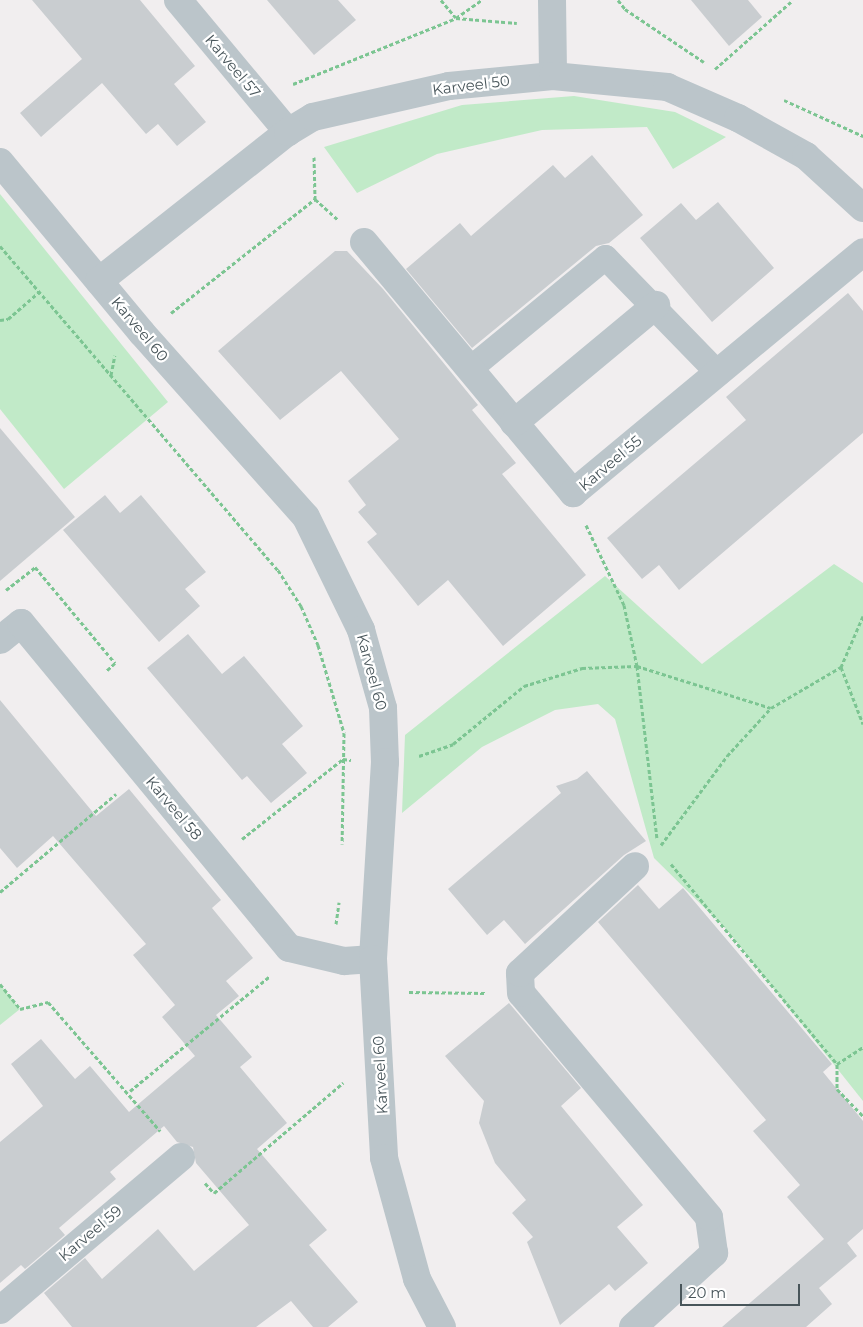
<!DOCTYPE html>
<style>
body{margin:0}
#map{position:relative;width:863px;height:1327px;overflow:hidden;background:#f1eeef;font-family:Montserrat,sans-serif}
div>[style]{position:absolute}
.green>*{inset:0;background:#c1eac8}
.building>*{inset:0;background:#c9cdd0}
.path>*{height:3px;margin-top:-1.5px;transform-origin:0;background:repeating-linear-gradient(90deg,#7cc592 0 4px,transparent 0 6.5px)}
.pedestrian>*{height:25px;margin:-12.5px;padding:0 12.5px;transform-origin:12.5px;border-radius:12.5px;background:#bbc5ca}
.minor>*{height:28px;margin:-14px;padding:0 14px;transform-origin:14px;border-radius:14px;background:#bbc5ca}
.tertiary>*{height:28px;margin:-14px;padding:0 14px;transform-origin:14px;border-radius:14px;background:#bbc5ca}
span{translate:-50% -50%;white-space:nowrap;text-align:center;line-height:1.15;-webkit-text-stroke:4.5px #fff;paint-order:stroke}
.street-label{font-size:15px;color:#48555a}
.scale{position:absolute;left:680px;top:1284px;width:120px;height:22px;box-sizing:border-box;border:2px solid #48555a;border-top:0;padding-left:6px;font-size:15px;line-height:18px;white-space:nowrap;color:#48555a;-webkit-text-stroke:4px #fff;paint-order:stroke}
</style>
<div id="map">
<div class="green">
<div style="clip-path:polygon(574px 96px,675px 112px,726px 137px,673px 169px,647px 127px,542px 130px,437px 154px,357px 193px,324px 147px,462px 105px)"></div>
<div style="clip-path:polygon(0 194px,168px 402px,64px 489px,0 409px)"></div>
<div style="clip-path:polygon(834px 564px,863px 583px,863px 1101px,726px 929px,654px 858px,615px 719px,598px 704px,555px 710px,482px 747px,402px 813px,405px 735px,605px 576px,702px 664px)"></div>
<div style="clip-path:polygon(0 984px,20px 1009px,0 1025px)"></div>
</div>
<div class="building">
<div style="clip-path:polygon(32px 0,140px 0,195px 66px,174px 84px,206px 122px,177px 146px,158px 124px,146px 134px,102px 83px,41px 137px,20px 113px,82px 59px)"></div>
<div style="clip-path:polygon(267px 0,338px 0,356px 20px,314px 55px)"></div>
<div style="clip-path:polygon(691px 0,748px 0,762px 17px,729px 46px)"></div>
<div style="clip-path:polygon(592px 155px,643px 215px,609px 243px,596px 246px,472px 348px,406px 269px,460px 223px,471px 236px,553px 165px,565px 178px)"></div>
<div style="clip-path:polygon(718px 202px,774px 268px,712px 322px,640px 238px,681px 203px,696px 220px)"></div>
<div style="clip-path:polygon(335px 251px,347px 251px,383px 289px,478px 405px,472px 410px,516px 463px,502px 474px,586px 575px,503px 646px,448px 580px,418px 606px,367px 542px,377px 534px,358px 512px,366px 505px,348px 481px,399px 439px,341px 371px,280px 420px,218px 351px)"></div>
<div style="clip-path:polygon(848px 293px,863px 311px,863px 433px,679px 590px,659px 565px,642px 579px,607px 538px,746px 420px,726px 397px)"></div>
<div style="clip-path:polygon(0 428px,75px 517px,0 581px)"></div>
<div style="clip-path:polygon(105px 495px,120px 513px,141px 495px,206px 572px,185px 589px,200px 606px,159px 642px,63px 530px)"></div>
<div style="clip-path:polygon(188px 634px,222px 674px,244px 656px,303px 726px,282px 744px,307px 773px,271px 803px,247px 776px,242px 780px,147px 668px)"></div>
<div style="clip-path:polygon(0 700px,96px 816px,129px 789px,221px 900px,212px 908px,253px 958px,226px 981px,239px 996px,216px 1015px,252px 1057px,240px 1067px,287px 1123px,257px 1149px,327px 1230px,309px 1245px,358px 1302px,328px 1327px,313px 1327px,291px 1301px,256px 1327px,72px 1327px,44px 1293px,85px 1258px,102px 1279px,158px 1229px,194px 1271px,249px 1225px,196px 1163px,193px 1147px,177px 1142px,164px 1126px,110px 1172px,116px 1179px,59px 1228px,65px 1235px,25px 1269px,21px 1265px,0 1283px,0 1142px,43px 1106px,11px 1064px,41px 1039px,75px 1079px,90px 1066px,129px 1112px,195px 1056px,162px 1017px,175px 1005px,133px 955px,146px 944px,53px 836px,17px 868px,0 848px)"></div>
<div style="clip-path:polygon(587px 771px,646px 841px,624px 855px,525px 944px,504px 920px,487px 935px,448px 889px,561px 793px,556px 786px,577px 779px)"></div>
<div style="clip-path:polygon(638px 885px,659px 909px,683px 888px,832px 1064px,823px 1072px,863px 1121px,863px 1229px,847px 1243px,857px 1256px,819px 1288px,832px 1304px,806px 1327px,722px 1327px,824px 1239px,787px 1197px,800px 1185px,753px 1131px,766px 1120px,598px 922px)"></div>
<div style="clip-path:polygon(509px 1003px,581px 1088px,561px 1106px,643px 1205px,617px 1227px,648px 1263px,615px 1291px,609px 1284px,560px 1325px,527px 1242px,533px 1237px,512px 1213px,526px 1200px,495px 1163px,479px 1123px,484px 1101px,445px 1056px)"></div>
</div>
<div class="path">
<div style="left:441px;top:0;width:23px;rotate:50deg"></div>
<div style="left:456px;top:18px;width:61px;rotate:4.7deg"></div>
<div style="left:618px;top:0;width:11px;rotate:52deg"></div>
<div style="left:625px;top:9px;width:95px;rotate:33.9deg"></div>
<div style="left:715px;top:69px;width:104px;rotate:-41.5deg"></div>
<div style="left:293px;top:84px;width:176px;rotate:-22deg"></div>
<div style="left:456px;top:18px;width:32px;rotate:-35deg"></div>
<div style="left:784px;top:100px;width:87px;rotate:24.5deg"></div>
<div style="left:314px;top:157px;width:42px;rotate:88.6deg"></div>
<div style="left:0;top:246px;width:427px;rotate:49.4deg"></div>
<div style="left:278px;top:570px;width:43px;rotate:57.4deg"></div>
<div style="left:301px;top:606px;width:43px;rotate:66.4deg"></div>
<div style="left:318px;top:645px;width:92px;rotate:73.5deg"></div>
<div style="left:344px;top:733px;width:111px;rotate:91deg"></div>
<div style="left:171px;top:313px;width:184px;rotate:-38.4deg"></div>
<div style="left:315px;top:199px;width:30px;rotate:42deg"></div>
<div style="left:0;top:320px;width:8px;rotate:-7deg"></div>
<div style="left:8px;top:319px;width:41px;rotate:-41.1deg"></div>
<div style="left:111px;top:375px;width:20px;rotate:-79deg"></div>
<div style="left:586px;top:525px;width:89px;rotate:64.6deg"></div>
<div style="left:624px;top:605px;width:62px;rotate:78deg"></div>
<div style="left:637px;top:666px;width:173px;rotate:83.4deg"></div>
<div style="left:6px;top:590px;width:37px;rotate:-38deg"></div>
<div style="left:35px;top:567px;width:125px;rotate:50.2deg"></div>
<div style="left:115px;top:663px;width:12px;rotate:138deg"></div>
<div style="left:863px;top:616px;width:56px;rotate:113.3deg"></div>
<div style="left:841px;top:667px;width:61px;rotate:68.9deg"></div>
<div style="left:419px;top:756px;width:36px;rotate:-19deg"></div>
<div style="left:453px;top:744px;width:92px;rotate:-39.2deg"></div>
<div style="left:524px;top:686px;width:61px;rotate:-17.2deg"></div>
<div style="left:582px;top:668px;width:55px;rotate:-2.1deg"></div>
<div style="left:637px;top:666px;width:140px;rotate:17.4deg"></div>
<div style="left:242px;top:839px;width:129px;rotate:-38.4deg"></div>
<div style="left:343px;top:759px;width:8px;rotate:7deg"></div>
<div style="left:661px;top:845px;width:111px;rotate:-53.4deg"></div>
<div style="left:727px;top:756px;width:65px;rotate:-47.5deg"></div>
<div style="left:771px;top:708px;width:81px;rotate:-30.4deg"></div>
<div style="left:671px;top:864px;width:260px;rotate:50.3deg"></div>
<div style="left:837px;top:1064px;width:25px;rotate:90deg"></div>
<div style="left:837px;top:1089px;width:37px;rotate:46deg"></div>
<div style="left:0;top:892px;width:152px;rotate:-40.2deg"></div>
<div style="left:336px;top:924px;width:22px;rotate:-82deg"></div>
<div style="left:0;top:984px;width:32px;rotate:51deg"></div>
<div style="left:20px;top:1009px;width:29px;rotate:-14deg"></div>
<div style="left:48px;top:1002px;width:171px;rotate:49deg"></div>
<div style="left:409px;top:992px;width:76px;rotate:0.8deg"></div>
<div style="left:837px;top:1064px;width:31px;rotate:-33deg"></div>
<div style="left:130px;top:1091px;width:180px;rotate:-39.4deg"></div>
<div style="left:205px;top:1183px;width:13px;rotate:48deg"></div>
<div style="left:214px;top:1193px;width:170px;rotate:-40.5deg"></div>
</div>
<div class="pedestrian">
<div style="left:469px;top:369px;width:176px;rotate:-39.5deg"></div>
<div style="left:605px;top:257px;width:162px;rotate:45.8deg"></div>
</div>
<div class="minor">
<div style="left:178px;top:0;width:172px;rotate:50.2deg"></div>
<div style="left:552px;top:0;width:76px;rotate:89.2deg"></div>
<div style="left:364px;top:242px;width:327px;rotate:50.2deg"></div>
<div style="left:573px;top:493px;width:377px;rotate:-39.7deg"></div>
<div style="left:514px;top:423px;width:185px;rotate:-39.7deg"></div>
<div style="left:0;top:640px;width:27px;rotate:-39deg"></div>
<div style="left:21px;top:623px;width:421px;rotate:50.5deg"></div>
<div style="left:289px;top:948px;width:57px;rotate:13.3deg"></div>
<div style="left:344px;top:961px;width:29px;rotate:-4deg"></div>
<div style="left:0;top:1310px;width:237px;rotate:-40.2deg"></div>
<div style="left:633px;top:1327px;width:110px;rotate:-42.4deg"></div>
<div style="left:714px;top:1253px;width:36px;rotate:-98deg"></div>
<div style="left:709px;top:1217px;width:292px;rotate:-130deg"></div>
<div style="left:521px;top:993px;width:20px;rotate:-93deg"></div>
<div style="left:520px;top:973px;width:157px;rotate:-42.9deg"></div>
</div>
<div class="tertiary">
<div style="left:0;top:162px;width:222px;rotate:50.3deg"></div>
<div style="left:142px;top:333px;width:246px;rotate:48.3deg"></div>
<div style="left:306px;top:517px;width:126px;rotate:64deg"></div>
<div style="left:361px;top:630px;width:81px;rotate:74.2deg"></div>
<div style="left:383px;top:708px;width:54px;rotate:87.9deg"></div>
<div style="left:385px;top:762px;width:197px;rotate:93.5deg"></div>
<div style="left:373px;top:959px;width:199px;rotate:86.8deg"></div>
<div style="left:384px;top:1158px;width:125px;rotate:74.7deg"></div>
<div style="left:417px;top:1279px;width:54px;rotate:62.5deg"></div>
<div style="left:99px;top:281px;width:241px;rotate:-38.3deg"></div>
<div style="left:288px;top:132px;width:29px;rotate:-31deg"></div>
<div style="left:313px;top:117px;width:139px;rotate:-12.8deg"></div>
<div style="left:449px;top:86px;width:104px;rotate:-5.5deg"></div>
<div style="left:553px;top:76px;width:115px;rotate:5.5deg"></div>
<div style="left:667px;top:87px;width:77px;rotate:23.6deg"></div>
<div style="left:738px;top:118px;width:78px;rotate:29.2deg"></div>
<div style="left:806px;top:156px;width:77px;rotate:42.4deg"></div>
</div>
<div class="street-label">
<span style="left:233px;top:66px;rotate:50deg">Karveel 57</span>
<span style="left:471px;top:85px;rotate:-7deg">Karveel 50</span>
<span style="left:140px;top:329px;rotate:50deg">Karveel 60</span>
<span style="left:610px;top:463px;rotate:-40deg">Karveel 55</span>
<span style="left:372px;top:672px;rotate:75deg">Karveel 60</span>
<span style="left:174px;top:808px;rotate:50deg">Karveel 58</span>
<span style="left:380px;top:1075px;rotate:-93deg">Karveel 60</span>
<span style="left:90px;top:1233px;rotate:-40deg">Karveel 59</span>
</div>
<div class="scale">20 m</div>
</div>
